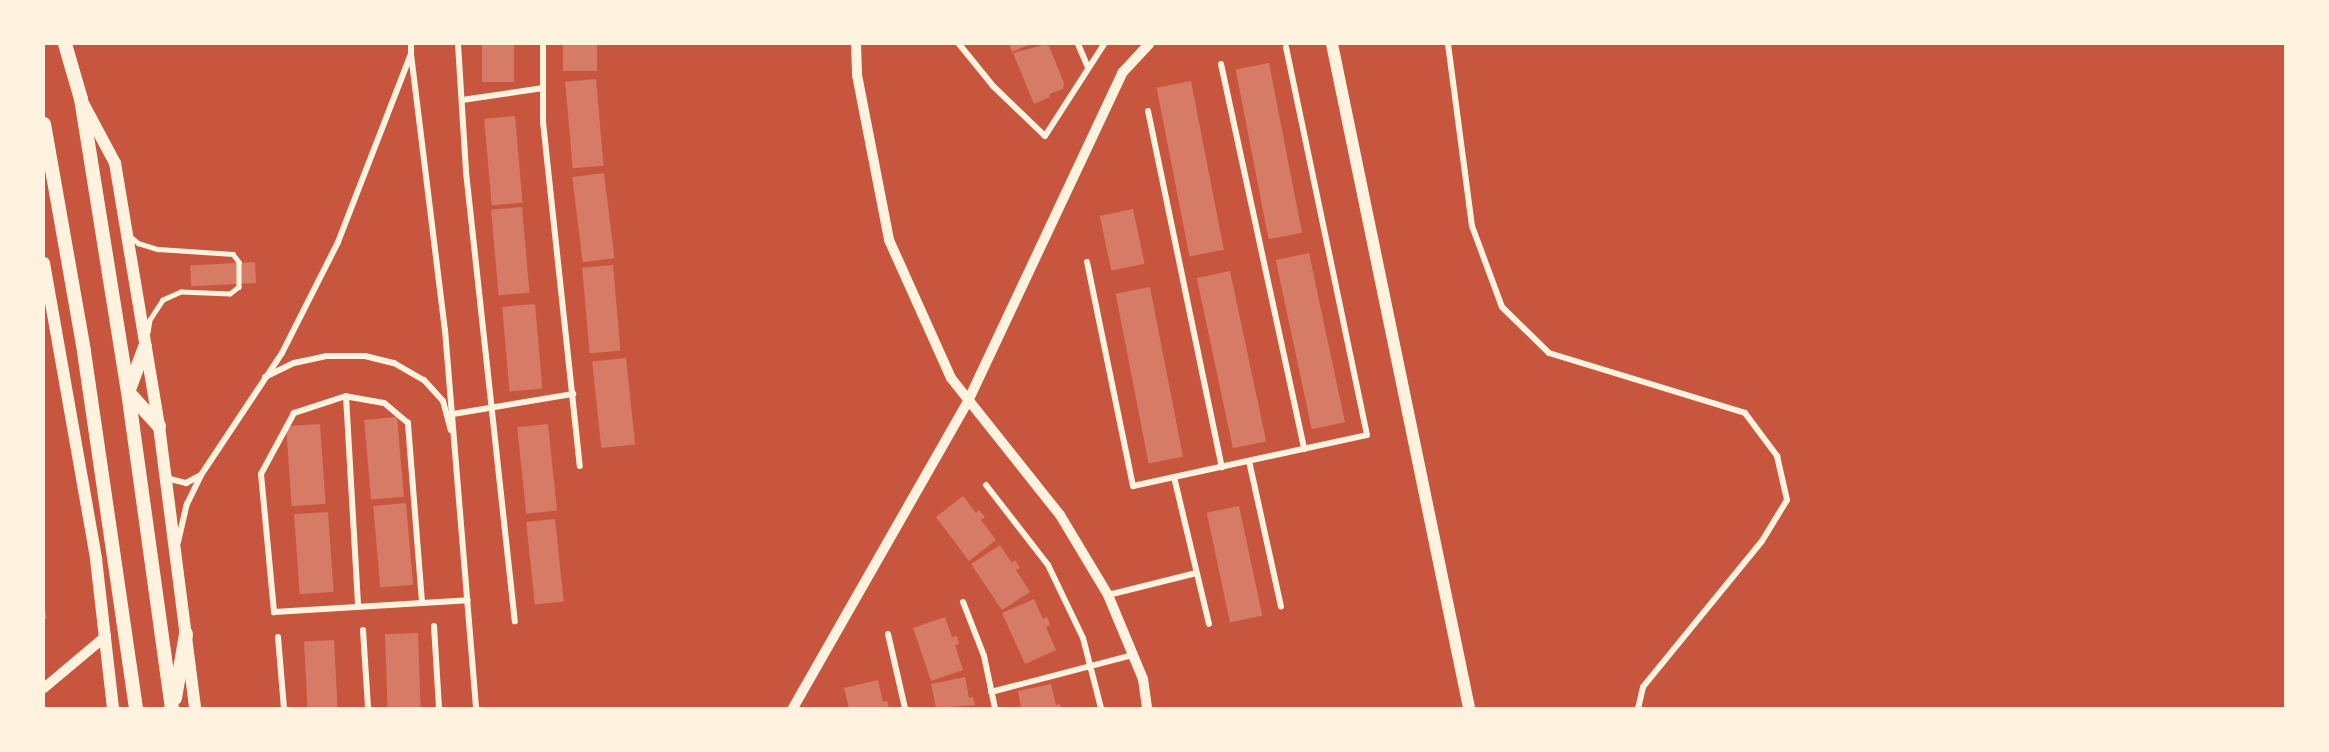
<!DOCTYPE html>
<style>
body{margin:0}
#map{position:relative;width:2329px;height:752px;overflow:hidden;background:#c8553d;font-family:"Zilla Slab",serif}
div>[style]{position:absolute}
.building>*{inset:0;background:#d67c66;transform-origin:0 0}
.service>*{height:4.5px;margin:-2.25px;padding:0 2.25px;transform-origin:2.25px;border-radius:2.25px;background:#fff3e0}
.minor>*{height:6px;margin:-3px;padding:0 3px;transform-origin:3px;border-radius:3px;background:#fff3e0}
.tertiary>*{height:10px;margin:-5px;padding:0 5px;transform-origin:5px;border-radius:5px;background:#fff3e0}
.secondary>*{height:12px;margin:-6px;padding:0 6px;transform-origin:6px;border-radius:6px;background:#fff3e0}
.primary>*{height:14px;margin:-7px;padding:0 7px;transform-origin:7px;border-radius:7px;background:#fff3e0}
span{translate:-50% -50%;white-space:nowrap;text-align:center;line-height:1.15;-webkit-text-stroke:4.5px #fff3e0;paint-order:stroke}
.frame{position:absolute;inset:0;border:45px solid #fff3e0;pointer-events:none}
</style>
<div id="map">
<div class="building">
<div style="left:482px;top:44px;width:32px;height:38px"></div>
<div style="left:563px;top:44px;width:34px;height:27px"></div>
<div style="clip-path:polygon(1009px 44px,1031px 44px,1012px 52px)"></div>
<div style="clip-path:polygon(1043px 45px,1049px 46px,1064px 83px,1063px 89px,1049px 94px,1050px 97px,1034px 104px,1013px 53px)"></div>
<div style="left:1269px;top:63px;width:173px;height:34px;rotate:79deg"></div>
<div style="left:596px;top:79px;width:87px;height:31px;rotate:85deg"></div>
<div style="left:1191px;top:81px;width:172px;height:35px;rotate:79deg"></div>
<div style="left:515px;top:116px;width:87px;height:31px;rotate:85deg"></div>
<div style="left:604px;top:173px;width:86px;height:32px;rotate:83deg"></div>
<div style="left:522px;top:207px;width:86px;height:31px;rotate:85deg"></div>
<div style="left:1133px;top:209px;width:56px;height:34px;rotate:78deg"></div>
<div style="left:1309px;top:253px;width:173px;height:34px;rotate:78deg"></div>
<div style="left:255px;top:262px;width:21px;height:65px;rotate:87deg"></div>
<div style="left:613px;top:265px;width:86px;height:31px;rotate:85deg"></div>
<div style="left:1230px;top:271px;width:174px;height:34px;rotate:78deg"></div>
<div style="left:1150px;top:287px;width:173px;height:35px;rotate:79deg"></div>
<div style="left:535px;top:304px;width:85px;height:33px;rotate:85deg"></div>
<div style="left:626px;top:358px;width:87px;height:34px;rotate:84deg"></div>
<div style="left:397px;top:417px;width:80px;height:33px;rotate:85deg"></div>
<div style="left:320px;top:424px;width:80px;height:34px;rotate:86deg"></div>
<div style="left:548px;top:424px;width:87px;height:31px;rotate:84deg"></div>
<div style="clip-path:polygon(963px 496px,976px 513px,979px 510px,985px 517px,981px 520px,996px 540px,969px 561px,936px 517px)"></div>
<div style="left:406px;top:503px;width:82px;height:33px;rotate:85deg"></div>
<div style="left:1239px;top:506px;width:112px;height:33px;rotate:78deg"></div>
<div style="left:328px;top:512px;width:80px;height:34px;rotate:86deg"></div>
<div style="left:555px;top:519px;width:83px;height:29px;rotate:84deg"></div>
<div style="clip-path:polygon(1000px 545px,1012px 563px,1015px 560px,1020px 568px,1016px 570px,1030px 592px,1002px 610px,971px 564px)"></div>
<div style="clip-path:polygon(1034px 599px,1043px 619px,1047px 617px,1050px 625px,1046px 627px,1056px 650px,1025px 664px,1002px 613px)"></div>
<div style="clip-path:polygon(44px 603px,47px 619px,44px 619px)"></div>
<div style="clip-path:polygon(945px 617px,952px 637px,957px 636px,959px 644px,955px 645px,963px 670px,931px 681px,913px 628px)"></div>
<div style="left:418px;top:633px;width:75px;height:33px;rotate:88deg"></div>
<div style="left:334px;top:640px;width:68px;height:30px;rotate:87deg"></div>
<div style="clip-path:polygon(965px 677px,969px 698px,973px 697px,975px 705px,936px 708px,931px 684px)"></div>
<div style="clip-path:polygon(878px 680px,883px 702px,887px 701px,889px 708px,849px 708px,844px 688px)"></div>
<div style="clip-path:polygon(1051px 684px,1056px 705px,1060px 704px,1061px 708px,1021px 708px,1018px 691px)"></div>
</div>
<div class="service">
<div style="left:130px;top:236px;width:11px;rotate:41deg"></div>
<div style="left:138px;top:243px;width:21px;rotate:17deg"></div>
<div style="left:158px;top:249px;width:75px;rotate:3.8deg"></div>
<div style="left:233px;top:254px;width:10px;rotate:53deg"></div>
<div style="left:239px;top:262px;width:25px;rotate:90deg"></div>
<div style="left:239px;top:287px;width:11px;rotate:142deg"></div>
<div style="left:230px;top:294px;width:49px;rotate:-177.7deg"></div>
<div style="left:181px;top:292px;width:20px;rotate:156deg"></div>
<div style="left:163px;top:300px;width:24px;rotate:123deg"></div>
<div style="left:150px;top:320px;width:12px;rotate:99deg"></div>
</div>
<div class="minor">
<div style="left:458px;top:44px;width:128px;rotate:86.4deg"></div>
<div style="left:466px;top:172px;width:452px;rotate:83.8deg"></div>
<div style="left:543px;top:44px;width:78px;rotate:90deg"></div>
<div style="left:543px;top:122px;width:346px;rotate:83.9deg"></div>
<div style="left:959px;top:44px;width:54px;rotate:51deg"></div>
<div style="left:993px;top:86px;width:72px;rotate:43.9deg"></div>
<div style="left:1045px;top:136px;width:109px;rotate:-57.3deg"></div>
<div style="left:1078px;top:44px;width:25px;rotate:67deg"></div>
<div style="left:1448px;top:44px;width:184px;rotate:82.5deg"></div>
<div style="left:1472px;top:226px;width:86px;rotate:69.7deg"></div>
<div style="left:1502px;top:307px;width:66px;rotate:44.4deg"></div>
<div style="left:1549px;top:353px;width:205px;rotate:17deg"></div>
<div style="left:1745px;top:413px;width:54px;rotate:53.3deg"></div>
<div style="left:1777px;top:456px;width:45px;rotate:77.2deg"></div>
<div style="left:1787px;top:500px;width:48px;rotate:121.4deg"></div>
<div style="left:1762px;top:541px;width:188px;rotate:129.2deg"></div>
<div style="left:1643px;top:687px;width:22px;rotate:103deg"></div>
<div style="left:411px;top:54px;width:278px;rotate:83deg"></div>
<div style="left:445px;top:330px;width:379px;rotate:85.3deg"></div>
<div style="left:1221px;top:64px;width:394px;rotate:77.8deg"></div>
<div style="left:462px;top:100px;width:82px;rotate:-8.4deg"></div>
<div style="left:1148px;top:111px;width:364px;rotate:78.3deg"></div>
<div style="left:1087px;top:262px;width:229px;rotate:78.4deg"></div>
<div style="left:1133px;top:486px;width:239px;rotate:-12.3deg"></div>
<div style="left:1367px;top:435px;width:396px;rotate:-101.8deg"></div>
<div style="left:265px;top:377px;width:32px;rotate:-26deg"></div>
<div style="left:294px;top:363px;width:33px;rotate:-12deg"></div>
<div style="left:326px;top:356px;width:39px"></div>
<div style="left:365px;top:356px;width:30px;rotate:14deg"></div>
<div style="left:394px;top:363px;width:34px;rotate:30deg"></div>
<div style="left:424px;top:380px;width:28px;rotate:48deg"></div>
<div style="left:443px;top:401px;width:30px;rotate:75deg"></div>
<div style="left:346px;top:396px;width:210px;rotate:86.7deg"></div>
<div style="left:453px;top:414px;width:122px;rotate:-9.5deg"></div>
<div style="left:1249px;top:461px;width:149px;rotate:77.6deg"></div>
<div style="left:1174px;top:477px;width:151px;rotate:76.6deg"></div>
<div style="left:166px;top:478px;width:21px;rotate:14deg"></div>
<div style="left:186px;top:483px;width:17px;rotate:-28deg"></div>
<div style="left:986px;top:485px;width:101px;rotate:52.2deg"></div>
<div style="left:1048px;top:565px;width:81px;rotate:64.4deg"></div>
<div style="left:1083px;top:638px;width:72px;rotate:75.6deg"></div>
<div style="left:178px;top:542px;width:39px;rotate:-77deg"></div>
<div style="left:187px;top:504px;width:32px;rotate:-64deg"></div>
<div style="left:201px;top:475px;width:146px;rotate:-56.4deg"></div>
<div style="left:282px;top:353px;width:124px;rotate:-63.2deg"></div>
<div style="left:338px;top:242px;width:202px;rotate:-68.8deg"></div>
<div style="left:411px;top:54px;width:10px;rotate:-90deg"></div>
<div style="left:1108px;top:595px;width:91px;rotate:-14deg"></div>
<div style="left:422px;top:602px;width:180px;rotate:-94.5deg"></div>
<div style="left:408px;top:423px;width:31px;rotate:-140deg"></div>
<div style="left:384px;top:403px;width:39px;rotate:-170deg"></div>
<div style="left:346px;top:396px;width:55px;rotate:161.9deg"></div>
<div style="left:294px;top:413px;width:69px;rotate:118.4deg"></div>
<div style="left:261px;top:474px;width:139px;rotate:84.6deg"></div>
<div style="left:274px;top:612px;width:194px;rotate:-3.5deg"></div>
<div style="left:963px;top:602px;width:58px;rotate:68.7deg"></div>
<div style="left:984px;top:656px;width:53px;rotate:78.1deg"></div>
<div style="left:434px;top:626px;width:82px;rotate:86.5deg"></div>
<div style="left:363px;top:630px;width:78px;rotate:86.3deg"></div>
<div style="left:888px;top:634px;width:76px;rotate:77.1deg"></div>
<div style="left:278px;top:637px;width:71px;rotate:85.2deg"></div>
<div style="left:991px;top:692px;width:147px;rotate:-14.6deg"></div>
</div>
<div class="tertiary">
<div style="left:856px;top:44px;width:31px;rotate:88deg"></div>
<div style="left:857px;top:75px;width:168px;rotate:79deg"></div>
<div style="left:889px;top:240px;width:151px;rotate:65.8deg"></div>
<div style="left:951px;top:378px;width:175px;rotate:51.5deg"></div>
<div style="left:1060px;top:515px;width:93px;rotate:59deg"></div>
<div style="left:1108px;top:595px;width:91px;rotate:67.4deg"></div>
<div style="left:1143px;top:679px;width:29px;rotate:82deg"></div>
<div style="left:44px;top:688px;width:81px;rotate:-40deg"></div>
<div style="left:793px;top:708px;width:353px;rotate:-60.3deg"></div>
<div style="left:968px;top:401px;width:362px;rotate:-64.8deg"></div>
<div style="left:1122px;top:73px;width:40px;rotate:-47deg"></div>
</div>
<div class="secondary">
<div style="left:1332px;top:44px;width:678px;rotate:78.34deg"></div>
<div style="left:84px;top:105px;width:66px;rotate:61.9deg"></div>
<div style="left:115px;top:163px;width:267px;rotate:80.5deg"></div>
<div style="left:159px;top:426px;width:284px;rotate:82.7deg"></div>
<div style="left:44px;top:263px;width:301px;rotate:80deg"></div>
<div style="left:96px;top:559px;width:150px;rotate:83.5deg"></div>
</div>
<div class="primary">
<div style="left:65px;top:44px;width:57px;rotate:73.8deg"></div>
<div style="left:81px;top:99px;width:297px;rotate:80.9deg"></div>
<div style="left:128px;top:392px;width:319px;rotate:82.1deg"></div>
<div style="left:44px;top:124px;width:231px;rotate:80deg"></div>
<div style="left:84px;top:352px;width:360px;rotate:81.7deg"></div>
<div style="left:145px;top:347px;width:48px;rotate:110.7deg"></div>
<div style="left:128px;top:392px;width:46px;rotate:47.6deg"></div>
<div style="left:175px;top:698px;width:65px;rotate:-80.2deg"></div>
</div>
<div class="frame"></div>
</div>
